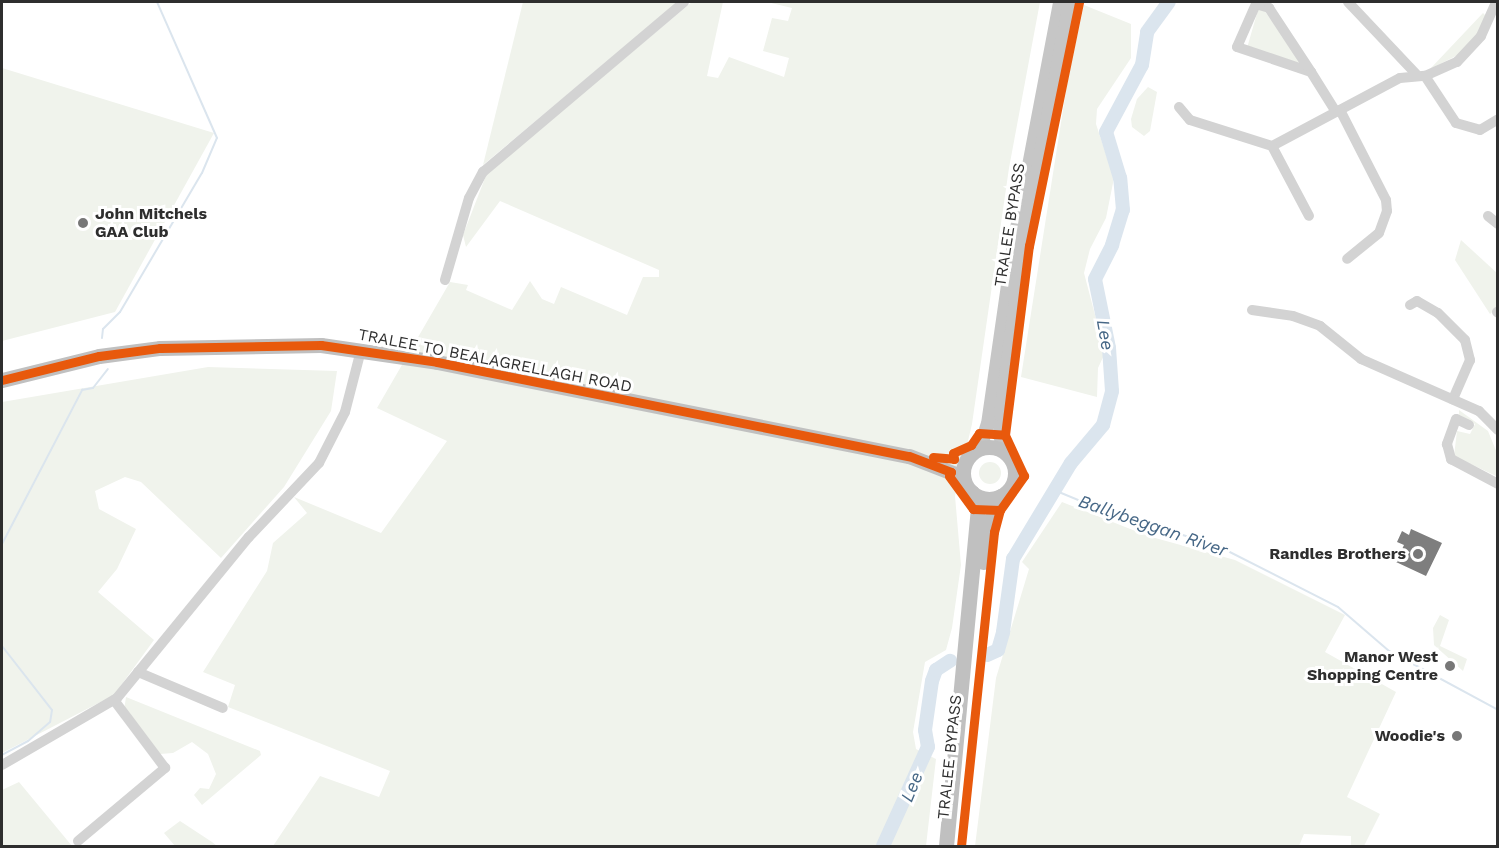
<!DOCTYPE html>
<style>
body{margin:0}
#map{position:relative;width:1499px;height:848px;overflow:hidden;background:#fff;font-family:"Work Sans",sans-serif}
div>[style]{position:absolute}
.green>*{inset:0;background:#f0f3ec}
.round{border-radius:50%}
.stream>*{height:2px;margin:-1px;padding:0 1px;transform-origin:1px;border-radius:1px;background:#dbe5ee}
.river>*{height:14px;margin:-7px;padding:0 7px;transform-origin:7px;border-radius:7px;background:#dbe5ee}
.building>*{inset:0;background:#7e7e7e}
.minor>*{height:10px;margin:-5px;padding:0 5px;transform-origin:5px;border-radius:5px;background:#d3d3d3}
.major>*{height:14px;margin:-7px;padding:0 7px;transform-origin:7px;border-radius:7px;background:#c6c6c6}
.highway>*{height:15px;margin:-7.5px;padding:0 7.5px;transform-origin:7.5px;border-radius:7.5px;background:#c0c0c0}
.highway>.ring{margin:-7.5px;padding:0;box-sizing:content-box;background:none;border:15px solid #c0c0c0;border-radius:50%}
.cycleway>*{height:9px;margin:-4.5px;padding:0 4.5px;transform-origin:4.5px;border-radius:4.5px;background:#e8590c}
.dots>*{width:16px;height:16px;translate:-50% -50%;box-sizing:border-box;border:3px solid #fff;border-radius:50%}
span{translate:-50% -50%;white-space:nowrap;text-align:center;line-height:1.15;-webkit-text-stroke:6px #fff;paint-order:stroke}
.poi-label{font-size:16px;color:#2e2e2e;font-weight:700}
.left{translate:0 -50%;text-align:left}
.right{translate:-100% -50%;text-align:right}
.street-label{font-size:16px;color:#2e2e2e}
.water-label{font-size:18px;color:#466786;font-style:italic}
.frame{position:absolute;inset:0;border:3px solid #2e2e2e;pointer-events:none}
</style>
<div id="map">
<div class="green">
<div style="clip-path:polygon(523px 2px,678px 2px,483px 165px)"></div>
<div style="clip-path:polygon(692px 2px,723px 2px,707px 76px,718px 78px,729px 57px,784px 77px,789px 58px,763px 51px,772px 18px,788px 21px,792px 8px,767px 2px,1040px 2px,1009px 168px,972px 424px,955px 496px,961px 565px,952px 628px,946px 650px,925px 662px,913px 732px,916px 749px,936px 759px,926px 846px,273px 846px,320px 776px,379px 797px,390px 771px,228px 707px,235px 685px,203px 672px,267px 571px,273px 543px,307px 513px,294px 497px,381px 533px,447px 441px,377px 408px,450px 282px,468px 285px,466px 290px,512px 310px,530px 281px,542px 299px,554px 304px,561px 287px,627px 315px,643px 277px,659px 277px,659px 270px,500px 201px,466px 247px,463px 235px,487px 173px)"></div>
<div style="clip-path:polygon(1084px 5px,1131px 24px,1131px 58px,1097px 109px,1096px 124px,1114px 178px,1106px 218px,1090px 249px,1084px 273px,1105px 353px,1098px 368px,1097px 397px,1021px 377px,1068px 78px)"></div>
<div style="clip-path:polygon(1258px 10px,1264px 10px,1303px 65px,1247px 48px)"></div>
<div style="clip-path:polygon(1483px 13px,1487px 17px,1483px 27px,1460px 54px,1430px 69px)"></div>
<div style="clip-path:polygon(2px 68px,214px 133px,115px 312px,2px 341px)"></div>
<div style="clip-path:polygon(1148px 87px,1157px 92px,1150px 131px,1144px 136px,1132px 127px,1131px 119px,1137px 99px)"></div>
<div style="clip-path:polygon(1461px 240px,1497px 273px,1497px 308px,1490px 314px,1455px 260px)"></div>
<div style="clip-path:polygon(208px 367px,337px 371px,331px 411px,284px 487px,221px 558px,141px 482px,125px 477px,95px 491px,99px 509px,136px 529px,117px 569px,98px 592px,154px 640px,114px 695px,2px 753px,2px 402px)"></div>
<div style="clip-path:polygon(1459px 410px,1488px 431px,1497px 453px,1496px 476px,1454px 456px,1457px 431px,1470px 434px,1475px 424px,1459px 415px)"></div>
<div class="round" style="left:979px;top:462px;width:22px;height:22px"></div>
<div style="clip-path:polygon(1062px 502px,1148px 536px,1235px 560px,1345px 615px,1325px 652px,1396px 692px,1347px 797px,1380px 814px,1364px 846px,1351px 846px,1351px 836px,1304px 834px,1299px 846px,975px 846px,996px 678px,1029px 569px,1022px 562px)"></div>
<div style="clip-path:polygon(1440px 615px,1449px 620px,1440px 646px,1467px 659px,1463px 671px,1434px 645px,1433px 628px)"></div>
<div style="clip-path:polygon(126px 697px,260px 751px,261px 755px,202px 805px,194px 795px,200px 788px,209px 789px,216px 774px,208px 754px,192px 742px,173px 753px,160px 754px,124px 710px)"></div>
<div style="clip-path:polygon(19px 782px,72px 846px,2px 846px,2px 790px)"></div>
<div style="clip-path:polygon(180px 821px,212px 842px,217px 846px,175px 846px,164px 833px)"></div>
</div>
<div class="stream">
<div style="left:102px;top:338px;width:9px;rotate:-84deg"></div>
<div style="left:103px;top:329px;width:24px;rotate:-45deg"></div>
<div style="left:120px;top:312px;width:161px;rotate:-59.5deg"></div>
<div style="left:202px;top:173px;width:38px;rotate:-67deg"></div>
<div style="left:217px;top:138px;width:149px;rotate:-113.8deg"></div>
<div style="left:1054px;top:490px;width:76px;rotate:22.5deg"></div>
<div style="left:1124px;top:519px;width:91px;rotate:15.3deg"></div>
<div style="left:1212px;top:543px;width:141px;rotate:26.9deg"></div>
<div style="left:1338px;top:607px;width:67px;rotate:40.8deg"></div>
<div style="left:1389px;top:651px;width:124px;rotate:28.4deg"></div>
<div style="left:2px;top:544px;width:174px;rotate:-62.5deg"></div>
<div style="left:82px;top:390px;width:11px;rotate:-10deg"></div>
<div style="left:93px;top:388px;width:24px;rotate:-52deg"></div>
<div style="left:2px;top:646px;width:81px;rotate:52deg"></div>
<div style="left:52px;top:710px;width:12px;rotate:99deg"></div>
<div style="left:50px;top:722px;width:29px;rotate:139deg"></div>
<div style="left:28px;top:741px;width:30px;rotate:152deg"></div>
</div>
<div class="river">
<div style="left:987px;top:655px;width:12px;rotate:-24deg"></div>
<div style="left:998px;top:650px;width:19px;rotate:-74deg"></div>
<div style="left:1003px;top:632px;width:74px;rotate:-82.2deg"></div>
<div style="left:1013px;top:559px;width:112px;rotate:-58.9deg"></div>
<div style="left:1071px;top:463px;width:50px;rotate:-49.9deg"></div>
<div style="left:1103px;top:425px;width:35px;rotate:-75deg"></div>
<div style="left:1112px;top:391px;width:43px;rotate:-94deg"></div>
<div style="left:1109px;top:348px;width:70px;rotate:-101.5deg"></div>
<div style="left:1095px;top:279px;width:38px;rotate:-63deg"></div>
<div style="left:1112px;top:245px;width:37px;rotate:-73deg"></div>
<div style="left:1123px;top:210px;width:32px;rotate:-95deg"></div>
<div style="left:1120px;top:178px;width:48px;rotate:-106.9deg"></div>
<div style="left:1106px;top:132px;width:76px;rotate:-61.8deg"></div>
<div style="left:1142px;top:65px;width:33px;rotate:-81deg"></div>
<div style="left:1147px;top:32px;width:37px;rotate:-54deg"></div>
<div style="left:883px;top:846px;width:109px;rotate:-65.6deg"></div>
<div style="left:928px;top:747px;width:17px;rotate:-100deg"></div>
<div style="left:925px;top:730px;width:49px;rotate:-81.9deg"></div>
<div style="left:932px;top:681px;width:12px;rotate:-70deg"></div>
<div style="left:936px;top:670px;width:17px;rotate:-33deg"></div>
</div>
<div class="building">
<div style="clip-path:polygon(1411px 529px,1442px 543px,1426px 576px,1396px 562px,1404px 545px,1397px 542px,1402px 531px,1409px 535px)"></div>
</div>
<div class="minor">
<div style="left:1348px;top:2px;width:102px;rotate:46.6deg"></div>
<div style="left:1311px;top:72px;width:78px;rotate:-161.3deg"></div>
<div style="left:1237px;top:47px;width:47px;rotate:-66.2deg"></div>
<div style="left:1256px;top:4px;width:14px;rotate:17deg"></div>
<div style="left:1269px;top:8px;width:77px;rotate:56.7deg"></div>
<div style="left:1311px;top:72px;width:47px;rotate:58deg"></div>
<div style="left:1425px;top:76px;width:56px;rotate:56.6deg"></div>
<div style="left:1456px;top:123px;width:25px;rotate:16deg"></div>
<div style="left:1480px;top:130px;width:21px;rotate:-31deg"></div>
<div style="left:1179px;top:107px;width:17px;rotate:50deg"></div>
<div style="left:1190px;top:120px;width:86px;rotate:17.6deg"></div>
<div style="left:1272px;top:146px;width:145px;rotate:-28deg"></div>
<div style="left:1400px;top:78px;width:25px;rotate:-5deg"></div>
<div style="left:1425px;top:76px;width:35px;rotate:-24deg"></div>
<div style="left:1457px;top:62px;width:35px;rotate:-47deg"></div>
<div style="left:1481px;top:36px;width:37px;rotate:-66deg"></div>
<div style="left:1340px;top:110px;width:101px;rotate:62.9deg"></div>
<div style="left:1386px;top:200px;width:11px;rotate:85deg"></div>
<div style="left:1387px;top:211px;width:23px;rotate:110deg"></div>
<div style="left:1379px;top:233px;width:41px;rotate:140.9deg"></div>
<div style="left:1272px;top:146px;width:79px;rotate:62.1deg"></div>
<div style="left:1488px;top:216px;width:13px;rotate:39deg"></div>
<div style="left:445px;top:280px;width:85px;rotate:-73.7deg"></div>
<div style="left:469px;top:198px;width:30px;rotate:-62deg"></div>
<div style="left:483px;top:172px;width:263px;rotate:-40.2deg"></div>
<div style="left:1410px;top:305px;width:8px;rotate:-30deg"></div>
<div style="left:1417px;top:301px;width:24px;rotate:30deg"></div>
<div style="left:1438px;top:313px;width:38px;rotate:45deg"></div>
<div style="left:1465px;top:340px;width:21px;rotate:76deg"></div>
<div style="left:1470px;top:360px;width:43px;rotate:113.6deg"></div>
<div style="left:1252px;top:310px;width:41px;rotate:8.3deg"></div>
<div style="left:1293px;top:316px;width:29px;rotate:20deg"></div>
<div style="left:1320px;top:326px;width:53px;rotate:38.8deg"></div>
<div style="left:1361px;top:359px;width:129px;rotate:23.8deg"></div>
<div style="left:1479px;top:411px;width:27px;rotate:45deg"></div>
<div style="left:1497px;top:312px;width:1px;rotate:45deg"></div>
<div style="left:1469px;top:425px;width:14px;rotate:-155deg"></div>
<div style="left:1456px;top:419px;width:27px;rotate:110deg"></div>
<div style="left:1447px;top:444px;width:16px;rotate:75deg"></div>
<div style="left:1451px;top:459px;width:53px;rotate:28deg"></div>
<div style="left:138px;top:672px;width:92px;rotate:23deg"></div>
<div style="left:2px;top:765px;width:133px;rotate:-30.2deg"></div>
<div style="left:117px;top:698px;width:208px;rotate:-50.7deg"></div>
<div style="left:249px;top:537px;width:102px;rotate:-46.6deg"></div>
<div style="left:319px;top:463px;width:57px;rotate:-63deg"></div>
<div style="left:345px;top:412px;width:64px;rotate:-75.5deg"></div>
<div style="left:78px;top:841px;width:114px;rotate:-40deg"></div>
<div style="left:165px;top:768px;width:85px;rotate:-126.9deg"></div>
</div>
<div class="major">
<div style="left:980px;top:448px;width:25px;rotate:-72deg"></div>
<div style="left:988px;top:424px;width:182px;rotate:-81.8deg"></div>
<div style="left:1014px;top:244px;width:246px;rotate:-79.2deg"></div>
<div style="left:1007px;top:454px;width:19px;rotate:-111deg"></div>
<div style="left:1000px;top:436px;width:21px;rotate:-87deg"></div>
<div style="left:1001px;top:415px;width:170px;rotate:-82.6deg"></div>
<div style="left:1023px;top:246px;width:248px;rotate:-79.1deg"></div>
</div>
<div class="highway">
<div style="left:2px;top:380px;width:100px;rotate:-13.9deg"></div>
<div style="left:99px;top:356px;width:62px;rotate:-7.5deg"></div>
<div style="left:160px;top:348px;width:161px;rotate:-1.1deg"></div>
<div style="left:321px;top:345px;width:117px;rotate:8.3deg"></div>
<div style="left:437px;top:362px;width:481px;rotate:11.3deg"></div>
<div style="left:909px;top:456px;width:58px;rotate:21.3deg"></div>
<div class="ring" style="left:963px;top:447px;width:37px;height:37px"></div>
<div style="left:983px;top:562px;width:44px;rotate:-79.5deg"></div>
<div style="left:991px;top:519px;width:25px;rotate:-67deg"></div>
<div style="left:946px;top:846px;width:340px;rotate:-84.6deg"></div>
<div style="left:978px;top:508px;width:17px;rotate:-111deg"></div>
</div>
<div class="cycleway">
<div style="left:2px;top:380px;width:100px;rotate:-13.9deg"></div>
<div style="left:99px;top:356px;width:62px;rotate:-7.5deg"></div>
<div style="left:160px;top:348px;width:161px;rotate:-1.1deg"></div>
<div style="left:321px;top:345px;width:117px;rotate:8.3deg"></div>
<div style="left:437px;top:362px;width:481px;rotate:11.3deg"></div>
<div style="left:909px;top:456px;width:45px;rotate:20.9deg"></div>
<div style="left:951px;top:472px;width:4px;rotate:117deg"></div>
<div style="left:949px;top:476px;width:41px;rotate:54deg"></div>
<div style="left:973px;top:509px;width:27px;rotate:2deg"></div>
<div style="left:933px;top:457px;width:21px;rotate:5deg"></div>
<div style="left:954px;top:459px;width:6px;rotate:-99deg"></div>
<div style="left:953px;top:453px;width:20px;rotate:-24deg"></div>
<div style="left:971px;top:445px;width:14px;rotate:-56deg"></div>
<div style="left:979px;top:433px;width:26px;rotate:4deg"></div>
<div style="left:961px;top:846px;width:316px;rotate:-84deg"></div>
<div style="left:994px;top:532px;width:23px;rotate:-75deg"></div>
<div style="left:1000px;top:510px;width:42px;rotate:-54.8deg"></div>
<div style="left:1024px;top:476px;width:45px;rotate:-114.9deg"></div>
<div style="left:1005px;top:435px;width:191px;rotate:-82.8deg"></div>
<div style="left:1029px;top:246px;width:249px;rotate:-78.4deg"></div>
</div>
<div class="dots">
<div style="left:83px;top:223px;background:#777"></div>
<div style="left:1418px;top:554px;background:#777"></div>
<div style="left:1450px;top:666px;background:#777"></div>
<div style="left:1457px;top:736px;background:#777"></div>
</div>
<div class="poi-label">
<span class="left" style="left:95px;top:223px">John Mitchels<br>GAA Club</span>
<span class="right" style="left:1406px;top:554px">Randles Brothers</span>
<span class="right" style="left:1438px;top:666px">Manor West<br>Shopping Centre</span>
<span class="right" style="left:1445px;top:736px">Woodie's</span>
</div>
<div class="street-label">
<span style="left:1010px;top:225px;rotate:-81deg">TRALEE BYPASS</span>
<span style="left:495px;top:361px;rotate:11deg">TRALEE TO BEALAGRELLAGH ROAD</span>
<span style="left:950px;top:757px;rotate:-84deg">TRALEE BYPASS</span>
</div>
<div class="water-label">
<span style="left:1105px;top:335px;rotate:80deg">Lee</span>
<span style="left:1153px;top:526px;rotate:19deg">Ballybeggan River</span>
<span style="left:912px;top:787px;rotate:-68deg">Lee</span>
</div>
<div class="frame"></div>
</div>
